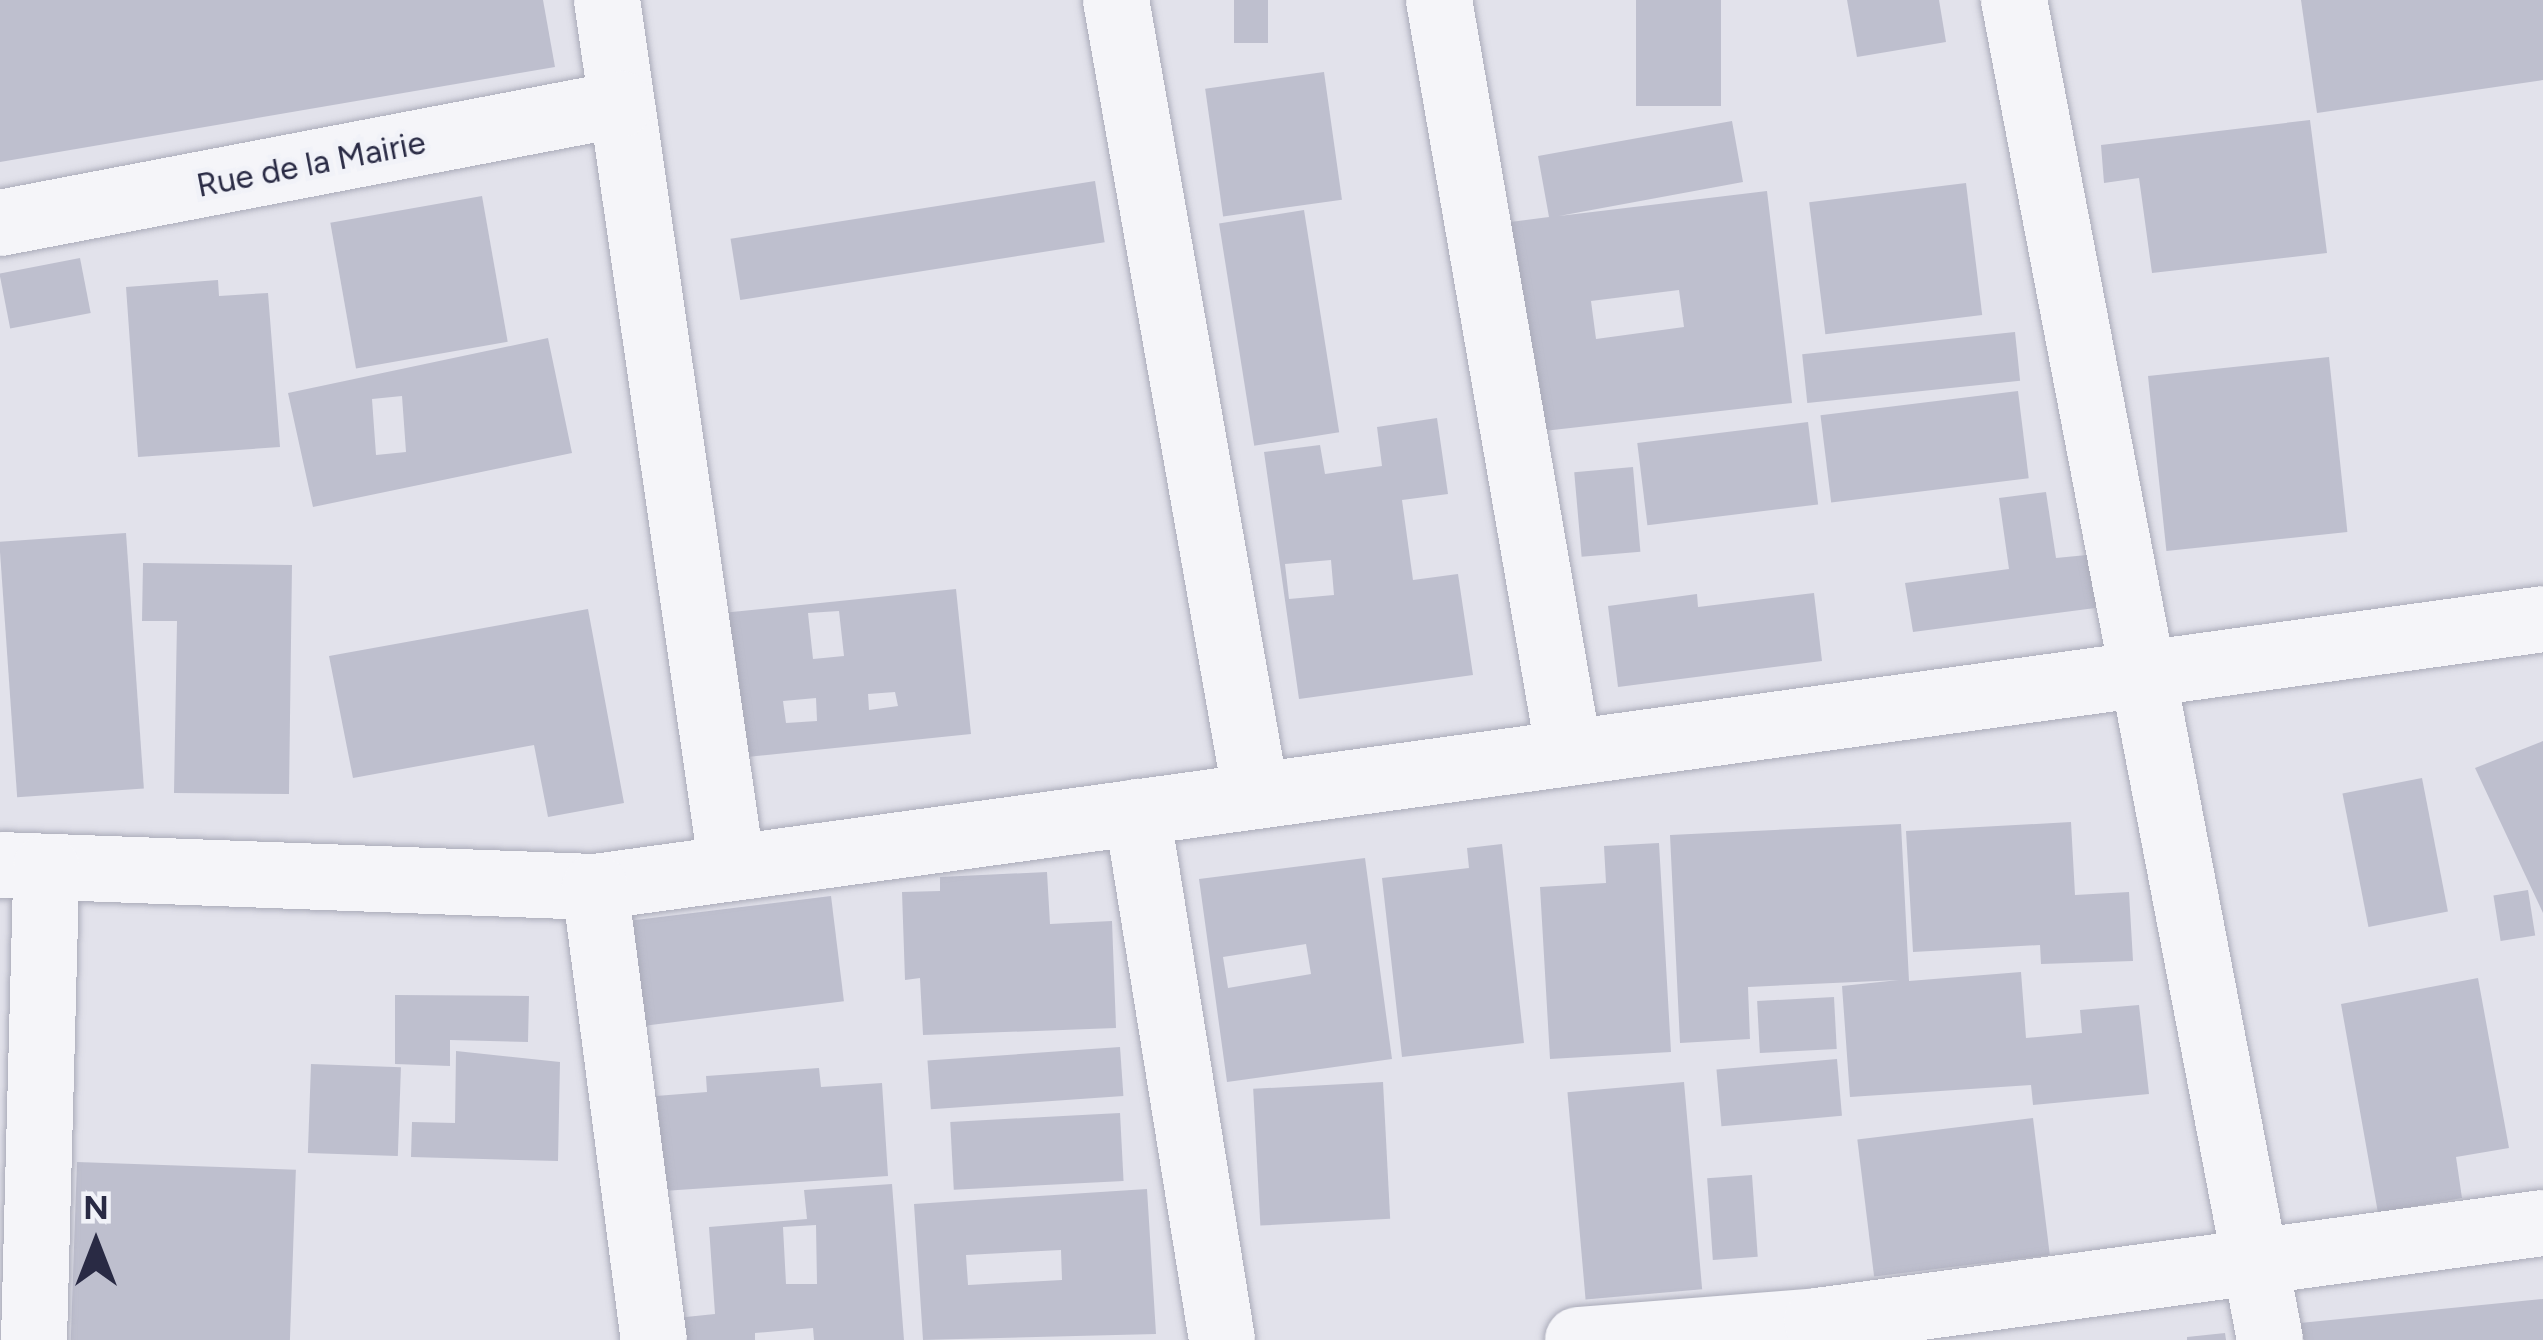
<!DOCTYPE html>
<style>
body{margin:0}
#map{position:relative;width:2543px;height:1340px;overflow:hidden;background:#e2e2eb;font-family:Figtree,sans-serif}
div>[style]{position:absolute}
.building>*{inset:0;background:#bebfce;transform-origin:0 0}
.roads{filter:drop-shadow(0 0 3px #aaabb9) drop-shadow(0 0 3px #aaabb9)}
.minor>*{height:66px;margin:-33px;padding:0 33px;transform-origin:33px;border-radius:33px;background:#f5f5f9}
span{translate:-50% -50%;white-space:nowrap;text-align:center;line-height:1.15;-webkit-text-stroke:10px #f1f2f8;paint-order:stroke}
.street-label{font-size:33px;color:#292a44}
.north{position:absolute;left:36px;top:1184px;width:120px;height:120px;-webkit-text-stroke:9px #f1f2f8;paint-order:stroke;rotate:0deg;font-size:33px;font-weight:700;line-height:48px;text-align:center;color:#292a44}
.north::after{content:'';display:block;margin:auto;width:42px;height:54px;background:#292a44;clip-path:polygon(50% 0,100% 100%,50% 72%,0 100%)}
</style>
<div id="map">
<div class="building">
<div style="clip-path:polygon(0 0,543px 0,555px 67px,0 162px)"></div>
<div style="left:1234px;top:0;width:34px;height:43px"></div>
<div style="left:1636px;top:0;width:85px;height:106px"></div>
<div style="clip-path:polygon(1847px 0,1939px 0,1946px 42px,1857px 57px)"></div>
<div style="clip-path:polygon(2301px 0,2543px 0,2543px 80px,2317px 113px)"></div>
<div style="left:1324px;top:72px;width:129px;height:120px;rotate:82deg"></div>
<div style="clip-path:polygon(2310px 120px,2327px 253px,2152px 273px,2139px 178px,2104px 183px,2101px 145px)"></div>
<div style="clip-path:polygon(evenodd,1732px 121px,1743px 182px,1559px 216px,1767px 191px,1792px 403px,1535px 432px,1510px 222px,1549px 217px,1538px 156px,1732px 121px,1679px 290px,1684px 327px,1596px 339px,1591px 301px,1679px 290px)"></div>
<div style="left:1095px;top:181px;width:62px;height:369px;rotate:81deg"></div>
<div style="left:1966px;top:183px;width:133px;height:158px;rotate:83deg"></div>
<div style="left:482px;top:196px;width:148px;height:154px;rotate:80deg"></div>
<div style="left:1304px;top:210px;width:225px;height:86px;rotate:81deg"></div>
<div style="left:80px;top:258px;width:56px;height:82px;rotate:79deg"></div>
<div style="clip-path:polygon(218px 280px,219px 296px,268px 293px,280px 447px,138px 457px,126px 287px)"></div>
<div style="left:2015px;top:332px;width:49px;height:214px;rotate:84deg"></div>
<div style="clip-path:polygon(evenodd,548px 338px,572px 453px,313px 507px,288px 393px,548px 338px,402px 396px,406px 452px,376px 455px,372px 399px,402px 396px)"></div>
<div style="left:2329px;top:357px;width:176px;height:182px;rotate:84deg"></div>
<div style="left:2018px;top:391px;width:88px;height:199px;rotate:83deg"></div>
<div style="clip-path:polygon(evenodd,1437px 418px,1448px 494px,1402px 500px,1413px 580px,1458px 574px,1473px 675px,1299px 699px,1264px 452px,1320px 445px,1325px 474px,1382px 466px,1377px 427px,1437px 418px,1331px 560px,1334px 595px,1289px 599px,1285px 564px,1331px 560px)"></div>
<div style="left:1808px;top:422px;width:83px;height:172px;rotate:83deg"></div>
<div style="left:1633px;top:467px;width:85px;height:59px;rotate:85deg"></div>
<div style="clip-path:polygon(2046px 492px,2056px 558px,2097px 554px,2103px 607px,1913px 632px,1905px 583px,2009px 569px,1999px 498px)"></div>
<div style="left:126px;top:533px;width:256px;height:127px;rotate:86deg"></div>
<div style="clip-path:polygon(143px 563px,292px 565px,289px 794px,174px 793px,177px 621px,142px 621px)"></div>
<div style="clip-path:polygon(evenodd,956px 589px,971px 734px,737px 758px,722px 613px,956px 589px,839px 611px,844px 656px,813px 659px,808px 613px,839px 611px,956px 589px,895px 692px,898px 706px,869px 710px,868px 694px,895px 692px,956px 589px,816px 698px,817px 721px,786px 723px,783px 701px,816px 698px)"></div>
<div style="clip-path:polygon(1814px 593px,1822px 661px,1618px 687px,1608px 606px,1697px 594px,1698px 607px)"></div>
<div style="clip-path:polygon(588px 609px,624px 803px,548px 817px,534px 745px,353px 778px,329px 656px)"></div>
<div style="clip-path:polygon(2543px 741px,2543px 913px,2475px 768px)"></div>
<div style="left:2422px;top:778px;width:136px;height:81px;rotate:79deg"></div>
<div style="clip-path:polygon(2071px 822px,2075px 895px,2129px 892px,2133px 961px,2041px 964px,2040px 945px,1913px 952px,1906px 831px)"></div>
<div style="clip-path:polygon(1901px 824px,1909px 981px,2021px 972px,2026px 1038px,2082px 1033px,2080px 1010px,2139px 1005px,2149px 1094px,2033px 1105px,2031px 1085px,1850px 1097px,1842px 986px,1899px 980px,1748px 987px,1750px 1039px,1680px 1043px,1670px 835px)"></div>
<div style="clip-path:polygon(1659px 843px,1671px 1052px,1550px 1059px,1540px 887px,1606px 883px,1604px 846px)"></div>
<div style="clip-path:polygon(1502px 844px,1524px 1043px,1402px 1057px,1382px 878px,1469px 868px,1467px 848px)"></div>
<div style="clip-path:polygon(evenodd,1365px 858px,1392px 1059px,1227px 1082px,1199px 879px,1365px 858px,1306px 944px,1311px 974px,1228px 988px,1223px 957px,1306px 944px)"></div>
<div style="clip-path:polygon(1047px 872px,1050px 924px,1112px 921px,1116px 1028px,923px 1035px,920px 978px,905px 980px,902px 892px,940px 891px,940px 877px)"></div>
<div style="left:2528px;top:890px;width:46px;height:35px;rotate:81deg"></div>
<div style="left:831px;top:896px;width:106px;height:203px;rotate:83deg"></div>
<div style="clip-path:polygon(2478px 978px,2509px 1148px,2456px 1157px,2462px 1198px,2378px 1213px,2341px 1004px)"></div>
<div style="clip-path:polygon(395px 995px,529px 996px,528px 1042px,450px 1040px,450px 1066px,395px 1064px)"></div>
<div style="left:1834px;top:997px;width:52px;height:77px;rotate:87deg"></div>
<div style="left:1120px;top:1047px;width:49px;height:193px;rotate:86deg"></div>
<div style="clip-path:polygon(456px 1051px,560px 1062px,558px 1161px,411px 1157px,412px 1122px,455px 1123px)"></div>
<div style="left:1837px;top:1059px;width:57px;height:121px;rotate:85deg"></div>
<div style="left:311px;top:1064px;width:90px;height:89px;rotate:2deg"></div>
<div style="clip-path:polygon(819px 1068px,821px 1087px,882px 1083px,888px 1176px,663px 1191px,656px 1096px,707px 1092px,706px 1076px)"></div>
<div style="left:1383px;top:1082px;width:137px;height:130px;rotate:87deg"></div>
<div style="left:1684px;top:1082px;width:208px;height:117px;rotate:85deg"></div>
<div style="left:1120px;top:1113px;width:68px;height:170px;rotate:87deg"></div>
<div style="left:2033px;top:1118px;width:138px;height:177px;rotate:83deg"></div>
<div style="left:77px;top:1162px;width:219px;height:178px;rotate:2deg"></div>
<div style="left:1752px;top:1175px;width:82px;height:45px;rotate:86deg"></div>
<div style="clip-path:polygon(evenodd,892px 1184px,904px 1340px,814px 1340px,813px 1328px,755px 1333px,755px 1340px,678px 1340px,676px 1318px,715px 1314px,709px 1227px,807px 1219px,804px 1190px,892px 1184px,816px 1225px,817px 1284px,786px 1284px,783px 1227px,816px 1225px)"></div>
<div style="clip-path:polygon(evenodd,1147px 1189px,1156px 1334px,923px 1340px,914px 1204px,1147px 1189px,1061px 1250px,1062px 1280px,968px 1285px,966px 1255px,1061px 1250px)"></div>
<div style="clip-path:polygon(2543px 1299px,2543px 1340px,2291px 1340px,2290px 1324px)"></div>
<div style="clip-path:polygon(2225px 1333px,2226px 1340px,2187px 1340px,2187px 1337px)"></div>
</div>
<div class="roads">
<div class="minor">
<div style="left:607px;top:0;width:877px;rotate:81.81deg"></div>
<div style="left:1116px;top:0;width:808px;rotate:80.02deg"></div>
<div style="left:1439px;top:0;width:764px;rotate:80.2deg"></div>
<div style="left:2014px;top:0;width:1364px;rotate:79.18deg"></div>
<div style="left:0;top:223px;width:632px;rotate:-10.85deg"></div>
<div style="left:1137px;top:812px;width:535px;rotate:80.85deg"></div>
<div style="left:0;top:865px;width:595px;rotate:2.12deg"></div>
<div style="left:595px;top:887px;width:1966px;rotate:-7.83deg"></div>
<div style="left:595px;top:887px;width:457px;rotate:82.6deg"></div>
<div style="left:34px;top:1340px;width:473px;rotate:-88.5deg"></div>
<div style="left:1578px;top:1340px;width:240px;rotate:-4.5deg"></div>
<div style="left:1817px;top:1321px;width:733px;rotate:-7.69deg"></div>
</div>
</div>
<div class="street-label">
<span style="left:311px;top:164px;rotate:-11deg">Rue de la Mairie</span>
</div>
<div class="north">N</div>
</div>
